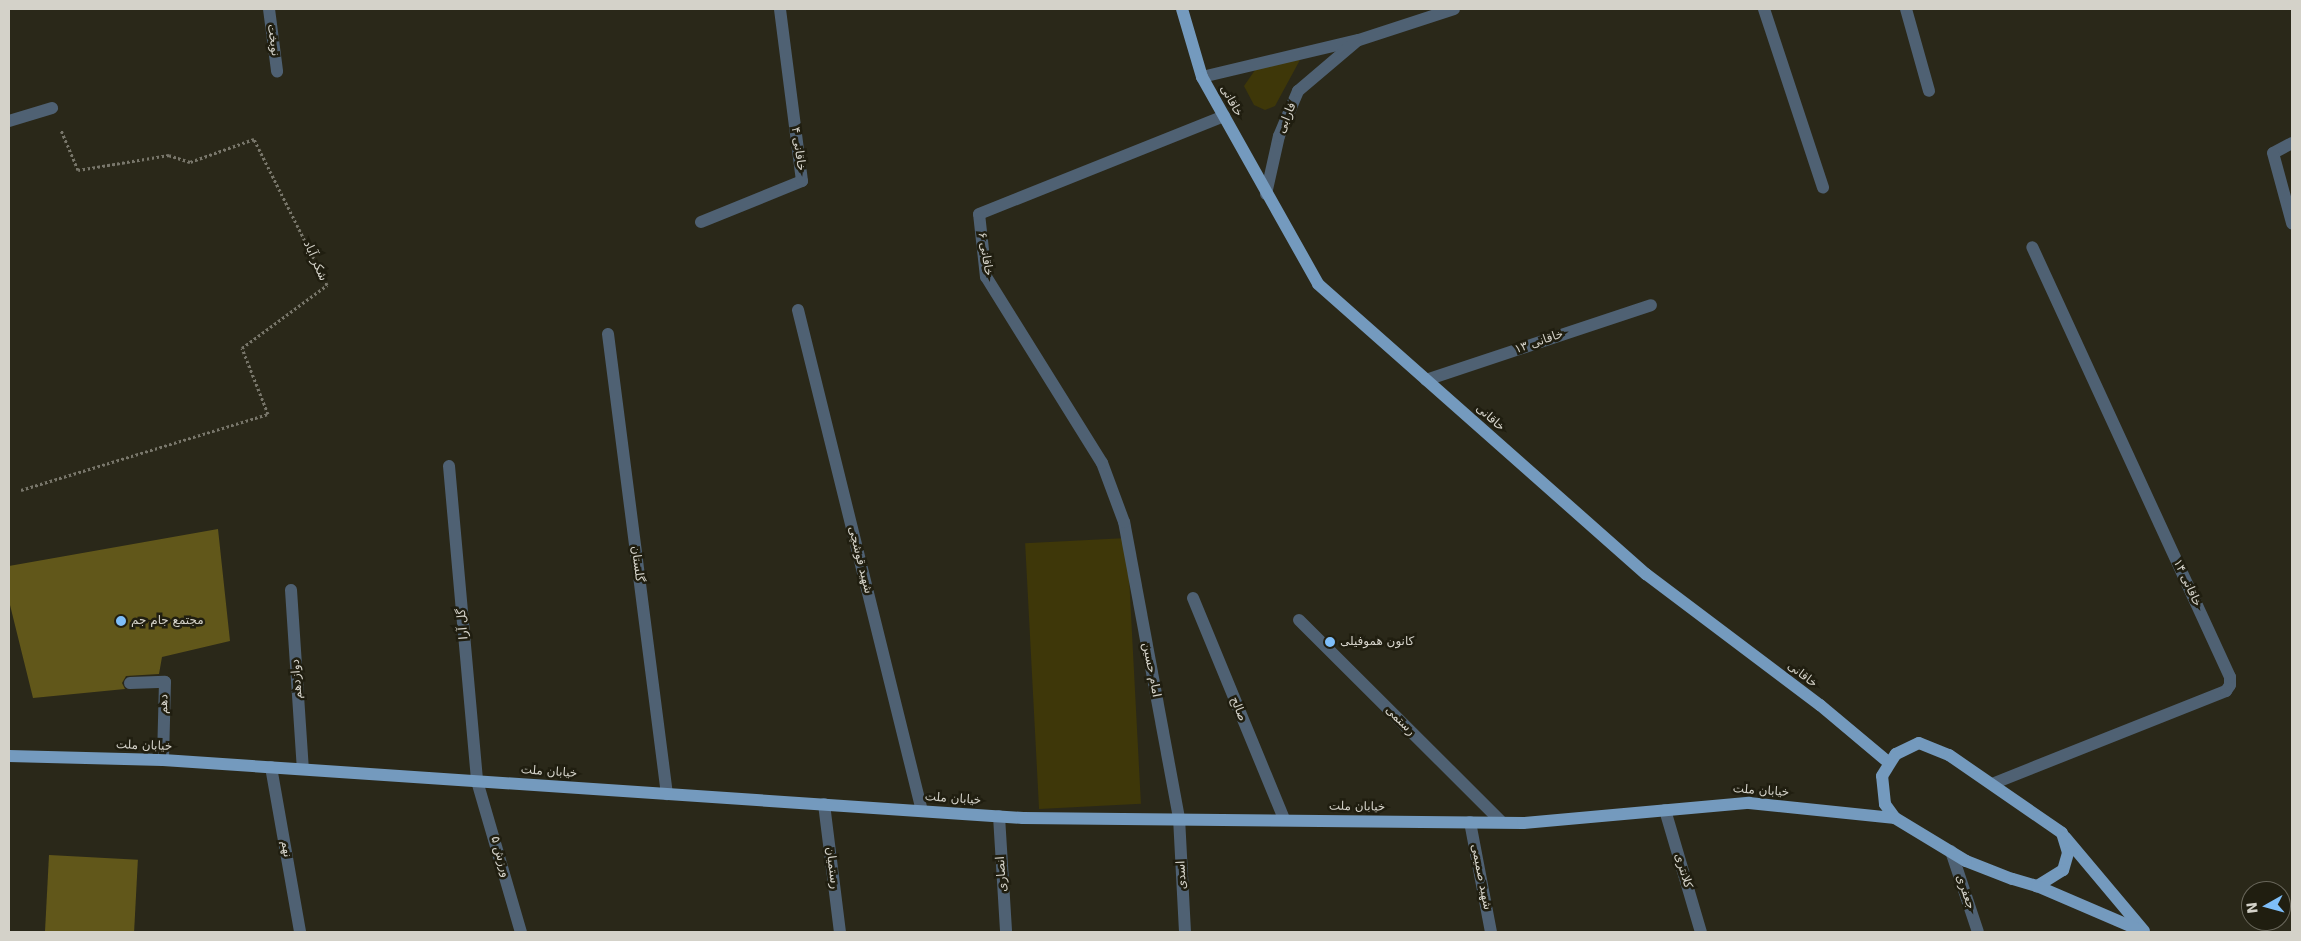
<!DOCTYPE html>
<meta charset="utf-8">
<style>
body{margin:0}
#map{position:relative;width:2301px;height:941px;overflow:hidden;background:#2a2819;font-family:"DejaVu Sans","Noto Sans Arabic",sans-serif}
div>[style]{position:absolute}
.green>*{inset:0;background:#3e3709;transform-origin:0 0}
.building>*{inset:0;background:#61571a;transform-origin:0 0}
.path>*{height:3px;margin-top:-1.5px;transform-origin:0;background:repeating-linear-gradient(90deg,#78766a 0 2.5px,transparent 0 5px)}
.minor>*{height:12px;margin:-6px;padding:0 6px;transform-origin:6px;border-radius:6px;background:#4f6173}
.major>*{height:12px;margin:-6px;padding:0 6px;transform-origin:6px;border-radius:6px;background:#749abe}
.dots>*{width:14px;height:14px;translate:-50% -50%;box-sizing:border-box;border:2px solid #201e10;border-radius:50%}
span{translate:-50% -50%;white-space:nowrap;text-align:center;line-height:1.15;-webkit-text-stroke:5px #201e10;paint-order:stroke}
.street-label{font-size:12px;color:#d4d2c9}
.poi-label{font-size:12px;color:#d4d2c9}
.left{translate:0 -50%;text-align:left}
.frame{position:absolute;inset:0;border:10px solid #d4d2c9;pointer-events:none}
.north{position:absolute;left:2241px;top:881px;width:50px;height:50px;box-sizing:border-box;background:#201e10;border:1px solid #68665a;border-radius:50%;rotate:263deg;font-size:14px;font-weight:700;line-height:20px;text-align:center;color:#d4d2c9}
.north::after{content:'';display:block;margin:auto;width:18px;height:22px;background:#7ebef9;clip-path:polygon(50% 0,100% 100%,50% 72%,0 100%)}
</style>
<div id="map">
<div class="green">
<div style="clip-path:polygon(1301px 58px,1275px 106px,1265px 110px,1254px 105px,1244px 86px,1255px 70px)"></div>
<div style="left:1127px;top:538px;width:266px;height:102px;rotate:87deg"></div>
</div>
<div class="building">
<div style="clip-path:polygon(218px 529px,230px 641px,162px 657px,159px 674px,126px 676px,122px 683px,125px 689px,33px 698px,9px 601px,9px 566px)"></div>
<div style="left:49px;top:855px;width:89px;height:77px;rotate:3deg"></div>
</div>
<div class="path">
<div style="left:21px;top:490px;width:258px;rotate:-17.1deg"></div>
<div style="left:268px;top:414px;width:71px;rotate:-111.5deg"></div>
<div style="left:242px;top:348px;width:106px;rotate:-36.5deg"></div>
<div style="left:327px;top:285px;width:163px;rotate:-116.6deg"></div>
<div style="left:254px;top:139px;width:68px;rotate:160.2deg"></div>
<div style="left:190px;top:162px;width:22px;rotate:-162deg"></div>
<div style="left:169px;top:155px;width:92px;rotate:170.6deg"></div>
<div style="left:78px;top:170px;width:43px;rotate:-113deg"></div>
</div>
<div class="minor">
<div style="left:269px;top:9px;width:63px;rotate:82.6deg"></div>
<div style="left:1764px;top:9px;width:188px;rotate:71.7deg"></div>
<div style="left:1906px;top:9px;width:85px;rotate:74.3deg"></div>
<div style="left:1202px;top:77px;width:161px;rotate:-13.3deg"></div>
<div style="left:1359px;top:40px;width:100px;rotate:-18.1deg"></div>
<div style="left:9px;top:121px;width:45px;rotate:-16.8deg"></div>
<div style="left:2292px;top:143px;width:21px;rotate:152deg"></div>
<div style="left:2273px;top:153px;width:73px;rotate:74.8deg"></div>
<div style="left:1266px;top:194px;width:59px;rotate:-77.4deg"></div>
<div style="left:1279px;top:136px;width:49px;rotate:-67.1deg"></div>
<div style="left:1298px;top:91px;width:77px;rotate:-40.3deg"></div>
<div style="left:701px;top:222px;width:109px;rotate:-22.1deg"></div>
<div style="left:802px;top:181px;width:173px;rotate:-97.3deg"></div>
<div style="left:798px;top:310px;width:516px;rotate:76.1deg"></div>
<div style="left:608px;top:334px;width:464px;rotate:82.7deg"></div>
<div style="left:1426px;top:380px;width:237px;rotate:-18.4deg"></div>
<div style="left:449px;top:466px;width:316px;rotate:84.9deg"></div>
<div style="left:477px;top:781px;width:157px;rotate:73.8deg"></div>
<div style="left:291px;top:590px;width:179px;rotate:86.2deg"></div>
<div style="left:1193px;top:598px;width:239px;rotate:67.6deg"></div>
<div style="left:1299px;top:620px;width:286px;rotate:44.9deg"></div>
<div style="left:130px;top:683px;width:35px;rotate:-2deg"></div>
<div style="left:165px;top:682px;width:78px;rotate:91.5deg"></div>
<div style="left:271px;top:767px;width:168px;rotate:80deg"></div>
<div style="left:1992px;top:784px;width:252px;rotate:-21.7deg"></div>
<div style="left:2226px;top:691px;width:7px;rotate:-56deg"></div>
<div style="left:2230px;top:685px;width:8px;rotate:-90deg"></div>
<div style="left:2230px;top:677px;width:473px;rotate:-114.7deg"></div>
<div style="left:824px;top:804px;width:129px;rotate:82.9deg"></div>
<div style="left:1665px;top:810px;width:127px;rotate:73.6deg"></div>
<div style="left:999px;top:816px;width:116px;rotate:86.5deg"></div>
<div style="left:1470px;top:822px;width:112px;rotate:79.2deg"></div>
<div style="left:1951px;top:851px;width:85px;rotate:71.6deg"></div>
<div style="left:1185px;top:932px;width:114px;rotate:-93deg"></div>
<div style="left:1179px;top:818px;width:301px;rotate:-100.5deg"></div>
<div style="left:1124px;top:522px;width:63px;rotate:-110.4deg"></div>
<div style="left:1102px;top:463px;width:219px;rotate:-121.9deg"></div>
<div style="left:986px;top:277px;width:63px;rotate:-96.3deg"></div>
<div style="left:979px;top:214px;width:264px;rotate:-21.8deg"></div>
</div>
<div class="major">
<div style="left:1182px;top:9px;width:71px;rotate:73.6deg"></div>
<div style="left:1202px;top:77px;width:237px;rotate:60.7deg"></div>
<div style="left:1318px;top:284px;width:438px;rotate:41.5deg"></div>
<div style="left:1646px;top:574px;width:218px;rotate:37deg"></div>
<div style="left:1820px;top:705px;width:89px;rotate:40deg"></div>
<div style="left:1919px;top:743px;width:32px;rotate:22deg"></div>
<div style="left:1949px;top:755px;width:137px;rotate:34.6deg"></div>
<div style="left:2062px;top:833px;width:21px;rotate:73deg"></div>
<div style="left:2068px;top:853px;width:18px;rotate:106deg"></div>
<div style="left:2063px;top:870px;width:31px;rotate:148deg"></div>
<div style="left:2037px;top:886px;width:26px;rotate:-164deg"></div>
<div style="left:2012px;top:879px;width:49px;rotate:-158.6deg"></div>
<div style="left:1966px;top:861px;width:83px;rotate:-148.8deg"></div>
<div style="left:1895px;top:818px;width:17px;rotate:-126deg"></div>
<div style="left:1885px;top:804px;width:28px;rotate:-96deg"></div>
<div style="left:1882px;top:776px;width:26px;rotate:-58deg"></div>
<div style="left:1896px;top:754px;width:25px;rotate:-26deg"></div>
<div style="left:9px;top:756px;width:154px;rotate:1.5deg"></div>
<div style="left:163px;top:760px;width:862px;rotate:3.86deg"></div>
<div style="left:1023px;top:818px;width:500px;rotate:0.57deg"></div>
<div style="left:1523px;top:823px;width:227px;rotate:-5.1deg"></div>
<div style="left:1749px;top:803px;width:147px;rotate:5.9deg"></div>
<div style="left:2065px;top:837px;width:123px;rotate:50deg"></div>
<div style="left:2037px;top:886px;width:114px;rotate:23.2deg"></div>
</div>
<div class="dots">
<div style="left:121px;top:621px;background:#7ebef9"></div>
<div style="left:1330px;top:642px;background:#7ebef9"></div>
</div>
<div class="street-label">
<span style="left:273px;top:40px;rotate:82deg">نوبخت</span>
<span style="left:1231px;top:101px;rotate:61deg">خاقانی</span>
<span style="left:1287px;top:118px;rotate:-68deg">فارابی</span>
<span style="left:798px;top:149px;rotate:82deg">خاقانی ۴</span>
<span style="left:985px;top:254px;rotate:81deg">خاقانی ۶</span>
<span style="left:315px;top:261px;rotate:66deg">شکر آباد</span>
<span style="left:1539px;top:342px;rotate:-19deg">خاقانی ۱۳</span>
<span style="left:1490px;top:418px;rotate:41deg">خاقانی</span>
<span style="left:860px;top:560px;rotate:76deg">شهید قوشچی</span>
<span style="left:637px;top:564px;rotate:83deg">گلستان</span>
<span style="left:2187px;top:583px;rotate:65deg">خاقانی ۱۴</span>
<span style="left:463px;top:624px;rotate:-95deg">گل آرا</span>
<span style="left:1151px;top:670px;rotate:79deg">امام حسین</span>
<span style="left:1802px;top:675px;rotate:37deg">خاقانی</span>
<span style="left:297px;top:679px;rotate:-94deg">دوازدهم</span>
<span style="left:164px;top:704px;rotate:-89deg">دهم</span>
<span style="left:1238px;top:709px;rotate:68deg">صالح</span>
<span style="left:1400px;top:721px;rotate:45deg">رستمی</span>
<span style="left:144px;top:746px;rotate:2deg">خیابان ملت</span>
<span style="left:549px;top:772px;rotate:4deg">خیابان ملت</span>
<span style="left:1761px;top:791px;rotate:4deg">خیابان ملت</span>
<span style="left:953px;top:799px;rotate:4deg">خیابان ملت</span>
<span style="left:1357px;top:807px;rotate:1deg">خیابان ملت</span>
<span style="left:286px;top:849px;rotate:80deg">نهم</span>
<span style="left:500px;top:857px;rotate:74deg">ورزش ۵</span>
<span style="left:832px;top:868px;rotate:83deg">رستمیان</span>
<span style="left:1683px;top:871px;rotate:74deg">کلانتری</span>
<span style="left:1002px;top:874px;rotate:-94deg">انصاری</span>
<span style="left:1182px;top:875px;rotate:-93deg">اسدی</span>
<span style="left:1481px;top:877px;rotate:79deg">شهید صمیمی</span>
<span style="left:1965px;top:892px;rotate:71deg">جعفری</span>
</div>
<div class="poi-label">
<span class="left" style="left:131px;top:621px">مجتمع جام جم</span>
<span class="left" style="left:1340px;top:642px">کانون هموفیلی</span>
</div>
<div class="frame"></div>
<div class="north">N</div>
</div>
